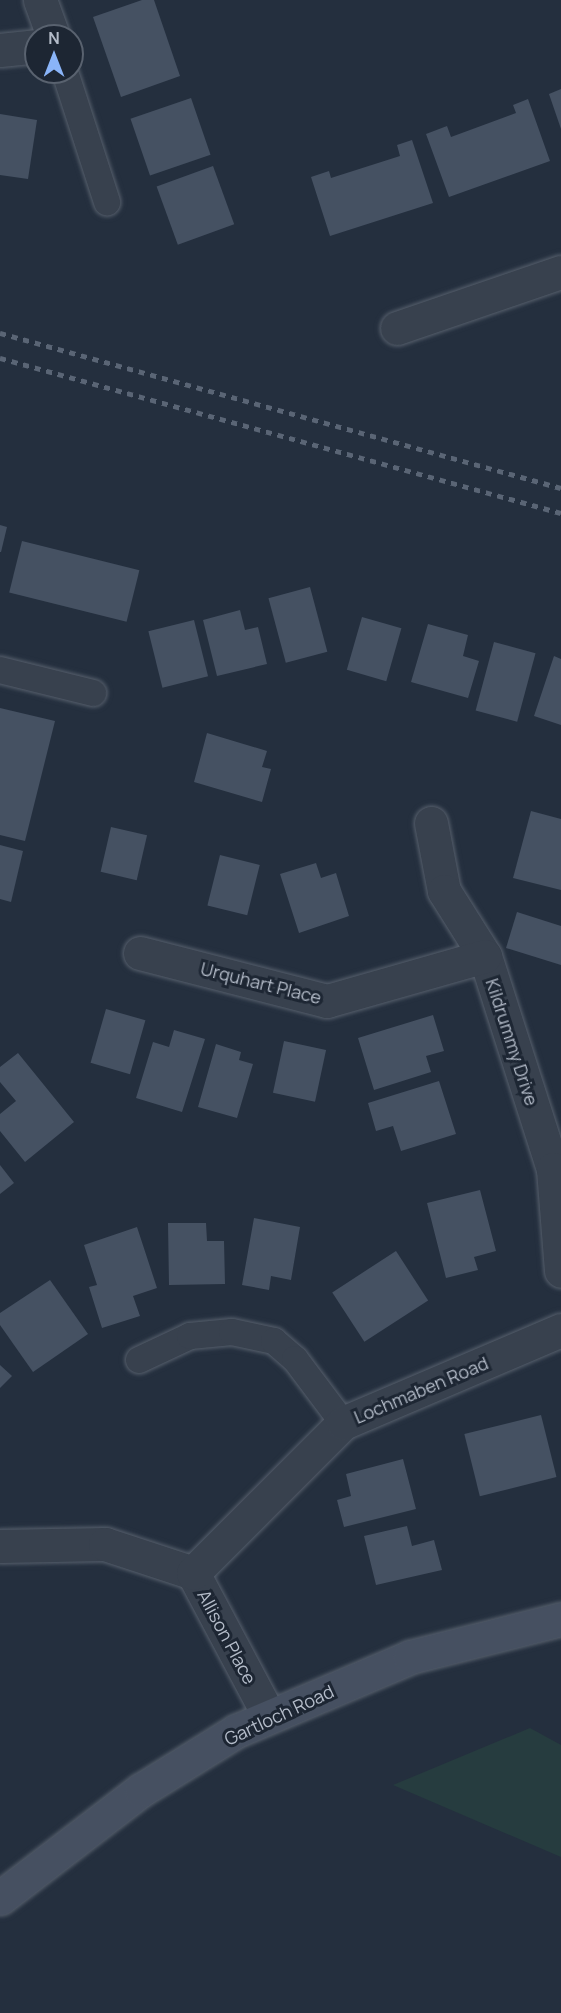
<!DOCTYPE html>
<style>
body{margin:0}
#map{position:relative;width:561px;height:2013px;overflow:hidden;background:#242f3e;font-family:Manrope,sans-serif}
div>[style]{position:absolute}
.green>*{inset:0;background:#263c3f}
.building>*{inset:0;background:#455162;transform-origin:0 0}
.roads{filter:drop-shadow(0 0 2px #565f6c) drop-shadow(0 0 2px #565f6c)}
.service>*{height:26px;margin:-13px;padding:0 13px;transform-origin:13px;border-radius:13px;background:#38414e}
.minor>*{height:33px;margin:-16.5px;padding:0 16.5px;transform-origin:16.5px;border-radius:16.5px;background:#38414e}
.secondary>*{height:33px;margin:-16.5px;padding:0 16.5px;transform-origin:16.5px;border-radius:16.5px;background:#465061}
.rail>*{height:4.5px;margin-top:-2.25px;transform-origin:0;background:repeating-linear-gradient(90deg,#5a6575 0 6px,transparent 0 12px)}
span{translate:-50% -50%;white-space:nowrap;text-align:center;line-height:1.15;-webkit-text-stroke:6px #1d2633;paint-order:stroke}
.street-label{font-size:18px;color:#b4bcc9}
.north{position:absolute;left:24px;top:24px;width:60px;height:60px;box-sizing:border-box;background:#1d2633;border:2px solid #59626f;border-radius:50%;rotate:0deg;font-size:16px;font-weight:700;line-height:24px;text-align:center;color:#b4bcc9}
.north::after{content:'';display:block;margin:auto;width:21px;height:27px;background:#8ab4f8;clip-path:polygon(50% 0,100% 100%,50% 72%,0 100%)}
</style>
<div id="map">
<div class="green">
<div style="clip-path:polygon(530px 1728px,561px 1745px,561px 1857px,393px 1785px)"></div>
</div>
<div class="building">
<div style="clip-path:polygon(142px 0,154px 0,180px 76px,121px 97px,93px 17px)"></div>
<div style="clip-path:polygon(561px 89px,561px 129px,549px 94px)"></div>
<div style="left:191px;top:98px;width:60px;height:64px;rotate:71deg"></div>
<div style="clip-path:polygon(528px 99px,550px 161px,449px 197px,426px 134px,447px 126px,451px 137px,516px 113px,513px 105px)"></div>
<div style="clip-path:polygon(0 114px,37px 120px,28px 179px,0 175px)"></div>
<div style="clip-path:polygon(412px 140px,433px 203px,330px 236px,311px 177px,329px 171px,331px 178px,400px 156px,397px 145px)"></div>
<div style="left:213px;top:166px;width:62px;height:60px;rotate:70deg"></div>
<div style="clip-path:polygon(0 525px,7px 527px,1px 552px,0 552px)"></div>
<div style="left:22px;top:541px;width:121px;height:53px;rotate:14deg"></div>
<div style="left:310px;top:587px;width:67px;height:43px;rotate:75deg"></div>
<div style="clip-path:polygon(240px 610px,245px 630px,258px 627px,267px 664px,217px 676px,203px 620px)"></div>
<div style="left:362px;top:617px;width:41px;height:55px;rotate:16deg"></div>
<div style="left:194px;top:620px;width:58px;height:47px;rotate:76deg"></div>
<div style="clip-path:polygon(428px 624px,468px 635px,463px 656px,479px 661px,468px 698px,411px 682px)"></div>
<div style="left:494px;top:642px;width:43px;height:71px;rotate:15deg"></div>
<div style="clip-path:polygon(554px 656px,561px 659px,561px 725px,534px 716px)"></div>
<div style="clip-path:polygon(0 708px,55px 721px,25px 841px,0 835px)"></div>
<div style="clip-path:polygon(207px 733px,267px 751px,262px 767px,271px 769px,262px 802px,194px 782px)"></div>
<div style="clip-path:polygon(531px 811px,561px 819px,561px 890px,513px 878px)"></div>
<div style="left:111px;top:827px;width:37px;height:46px;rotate:13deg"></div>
<div style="clip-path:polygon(0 845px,23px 851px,11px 902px,0 899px)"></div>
<div style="left:220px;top:855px;width:41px;height:52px;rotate:14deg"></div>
<div style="clip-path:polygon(316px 863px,321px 878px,336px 873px,349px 916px,299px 933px,280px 874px)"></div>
<div style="clip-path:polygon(517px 912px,561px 926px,561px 965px,506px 948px)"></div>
<div style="left:106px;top:1009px;width:41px;height:56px;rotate:16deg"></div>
<div style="clip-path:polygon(433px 1015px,444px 1051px,426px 1056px,431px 1072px,374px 1090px,358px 1038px)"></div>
<div style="clip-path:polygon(174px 1030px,205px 1039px,182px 1112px,136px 1098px,153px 1042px,169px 1047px)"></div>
<div style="left:284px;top:1041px;width:43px;height:53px;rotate:12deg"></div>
<div style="clip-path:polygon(216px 1044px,241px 1052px,239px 1060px,253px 1064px,237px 1118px,198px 1107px)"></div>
<div style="clip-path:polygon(18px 1053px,74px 1122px,25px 1162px,0 1131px,0 1114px,16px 1101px,0 1082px,0 1067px)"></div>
<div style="clip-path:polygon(439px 1081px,456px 1134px,401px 1151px,393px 1126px,376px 1131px,368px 1103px)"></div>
<div style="clip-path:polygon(0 1165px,14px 1183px,0 1194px)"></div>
<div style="clip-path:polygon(480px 1190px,496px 1251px,474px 1257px,478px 1270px,446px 1278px,427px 1203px)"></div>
<div style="clip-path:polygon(254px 1218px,300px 1227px,291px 1280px,271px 1276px,269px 1290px,242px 1285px)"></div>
<div style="clip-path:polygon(168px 1223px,206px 1223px,207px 1241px,224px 1241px,225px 1284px,169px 1285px)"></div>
<div style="clip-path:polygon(137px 1227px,157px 1288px,133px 1296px,140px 1316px,102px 1328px,89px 1287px,97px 1285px,84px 1245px)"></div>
<div style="left:396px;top:1251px;width:59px;height:76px;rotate:57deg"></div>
<div style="clip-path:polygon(50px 1280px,88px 1334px,33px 1372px,0 1325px,0 1313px)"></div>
<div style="clip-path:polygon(0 1365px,12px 1376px,0 1388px)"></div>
<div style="left:541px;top:1415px;width:64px;height:79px;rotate:76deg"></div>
<div style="clip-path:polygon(403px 1459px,416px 1509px,344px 1527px,337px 1500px,351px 1496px,346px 1474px)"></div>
<div style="clip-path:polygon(407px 1526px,412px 1546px,434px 1540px,442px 1570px,376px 1585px,364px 1536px)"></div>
</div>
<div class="roads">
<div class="service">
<div style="left:65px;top:72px;width:137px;rotate:72.1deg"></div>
<div style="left:0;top:670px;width:96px;rotate:13.9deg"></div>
<div style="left:139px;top:1360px;width:56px;rotate:-25.2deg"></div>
<div style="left:190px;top:1336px;width:42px;rotate:-5.4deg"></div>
<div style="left:232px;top:1332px;width:43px;rotate:12.1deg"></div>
<div style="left:274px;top:1341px;width:28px;rotate:41deg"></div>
<div style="left:295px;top:1359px;width:80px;rotate:53.1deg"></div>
</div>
<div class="minor">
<div style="left:40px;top:0;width:38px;rotate:70deg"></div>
<div style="left:0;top:50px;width:36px;rotate:-6deg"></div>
<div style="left:397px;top:328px;width:173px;rotate:-18.9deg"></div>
<div style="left:431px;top:823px;width:69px;rotate:79.2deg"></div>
<div style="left:444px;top:891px;width:77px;rotate:57.8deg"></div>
<div style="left:485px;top:956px;width:224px;rotate:72.3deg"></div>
<div style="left:553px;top:1169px;width:102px;rotate:85.5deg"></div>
<div style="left:140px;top:953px;width:193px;rotate:14.4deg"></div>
<div style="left:327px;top:1001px;width:164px;rotate:-15.9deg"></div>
<div style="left:0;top:1546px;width:105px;rotate:-1.1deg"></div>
<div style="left:105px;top:1544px;width:93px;rotate:18.2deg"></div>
<div style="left:193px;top:1573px;width:162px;rotate:62deg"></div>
<div style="left:193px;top:1573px;width:212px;rotate:-45deg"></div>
<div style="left:343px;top:1423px;width:237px;rotate:-23.1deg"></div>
</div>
<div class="secondary">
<div style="left:0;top:1898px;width:178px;rotate:-37.5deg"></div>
<div style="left:141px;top:1790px;width:112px;rotate:-31.8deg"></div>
<div style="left:236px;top:1731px;width:189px;rotate:-23deg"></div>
<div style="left:410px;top:1657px;width:156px;rotate:-14.1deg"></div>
</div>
</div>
<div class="rail">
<div style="left:0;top:333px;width:582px;rotate:15.45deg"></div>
<div style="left:0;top:358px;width:582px;rotate:15.45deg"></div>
</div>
<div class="street-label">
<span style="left:261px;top:983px;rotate:14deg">Urquhart Place</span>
<span style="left:512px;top:1042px;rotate:72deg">Kildrummy Drive</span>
<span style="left:421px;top:1390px;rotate:-23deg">Lochmaben Road</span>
<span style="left:227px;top:1637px;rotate:62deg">Allison Place</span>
<span style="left:279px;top:1715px;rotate:-25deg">Gartloch Road</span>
</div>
<div class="north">N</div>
</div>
